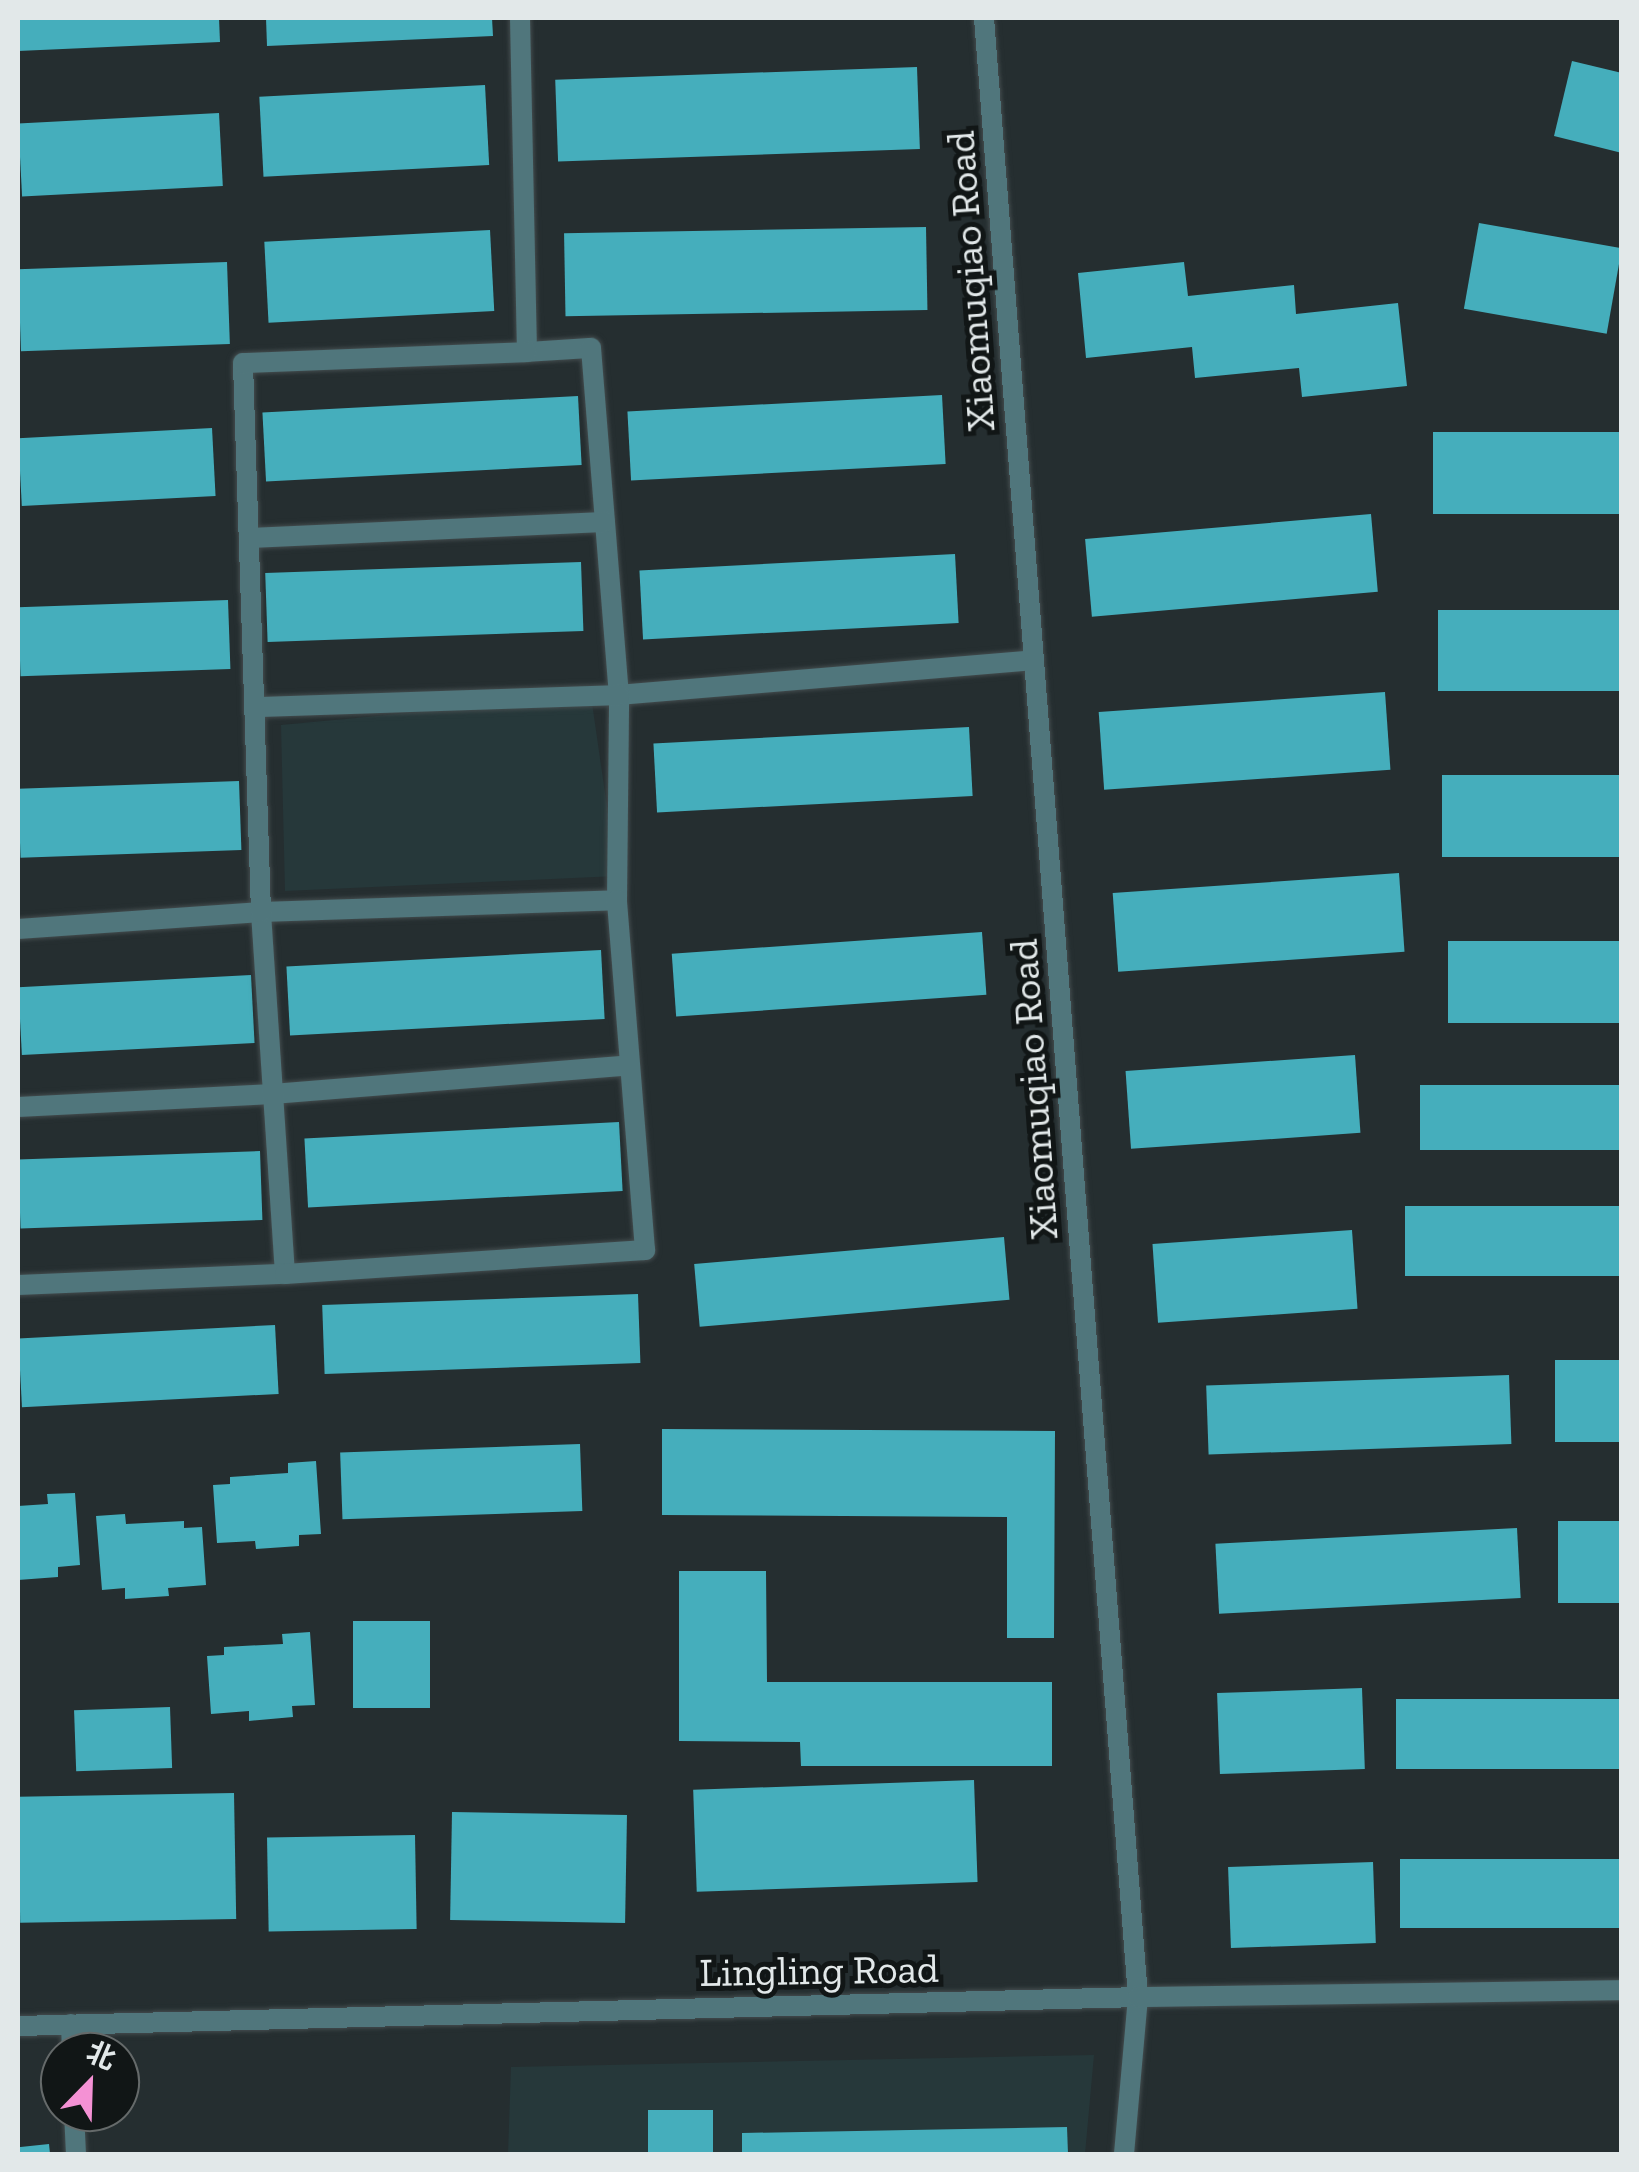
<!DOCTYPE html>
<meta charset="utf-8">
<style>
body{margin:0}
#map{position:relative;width:1639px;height:2172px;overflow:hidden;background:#252e30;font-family:"Zilla Slab","Noto Sans SC",serif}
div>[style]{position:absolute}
.built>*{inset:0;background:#26383a}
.building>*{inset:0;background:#45aebc;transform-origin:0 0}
.roads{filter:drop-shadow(0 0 2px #434c4e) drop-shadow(0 0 2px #434c4e)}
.service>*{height:20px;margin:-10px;padding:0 10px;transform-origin:10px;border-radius:10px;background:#50767c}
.minor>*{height:20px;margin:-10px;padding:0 10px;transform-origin:10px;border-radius:10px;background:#50767c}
span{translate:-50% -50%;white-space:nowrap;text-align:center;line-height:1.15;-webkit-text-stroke:10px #111616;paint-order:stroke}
.street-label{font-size:40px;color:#e2e8e9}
.frame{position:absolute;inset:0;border:20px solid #e2e8e9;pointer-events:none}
.north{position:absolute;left:40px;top:2032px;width:100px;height:100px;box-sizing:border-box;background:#111616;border:2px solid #656a6a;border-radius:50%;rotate:23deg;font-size:28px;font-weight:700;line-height:40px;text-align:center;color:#e2e8e9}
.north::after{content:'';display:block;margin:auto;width:35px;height:45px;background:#f491d4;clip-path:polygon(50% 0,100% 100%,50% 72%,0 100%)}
</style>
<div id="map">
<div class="built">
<div style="clip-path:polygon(591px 696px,617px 876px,285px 891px,281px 725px)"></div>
<div style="clip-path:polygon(1094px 2055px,1085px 2154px,508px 2154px,511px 2067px)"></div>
</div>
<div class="building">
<div style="clip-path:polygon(18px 18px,219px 18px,220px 42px,18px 51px)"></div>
<div style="clip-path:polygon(266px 18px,492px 18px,493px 36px,267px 46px)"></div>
<div style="clip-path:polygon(1572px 61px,1622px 73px,1622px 153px,1554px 136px)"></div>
<div style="left:917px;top:67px;width:82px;height:362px;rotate:88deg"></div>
<div style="left:485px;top:85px;width:80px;height:226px;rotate:87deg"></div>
<div style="left:219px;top:113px;width:73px;height:201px;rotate:87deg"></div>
<div style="left:1479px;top:223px;width:145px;height:87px;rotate:10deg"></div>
<div style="left:926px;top:227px;width:83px;height:362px;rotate:89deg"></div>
<div style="left:490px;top:230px;width:81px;height:226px;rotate:87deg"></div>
<div style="left:227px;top:262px;width:82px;height:209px;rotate:88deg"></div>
<div style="clip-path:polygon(1184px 262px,1188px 296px,1294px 285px,1296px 314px,1398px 303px,1407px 386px,1302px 397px,1299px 368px,1195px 378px,1192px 347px,1086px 358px,1078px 273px)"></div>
<div style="left:942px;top:395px;width:69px;height:315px;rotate:87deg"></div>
<div style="left:578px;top:396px;width:69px;height:316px;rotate:87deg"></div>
<div style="left:212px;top:428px;width:68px;height:194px;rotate:87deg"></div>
<div style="left:1622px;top:432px;width:82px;height:189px;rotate:90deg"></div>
<div style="left:1371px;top:514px;width:78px;height:287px;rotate:85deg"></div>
<div style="left:955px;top:554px;width:69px;height:316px;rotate:87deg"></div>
<div style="left:581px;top:562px;width:69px;height:316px;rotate:88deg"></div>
<div style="left:228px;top:600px;width:69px;height:210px;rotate:88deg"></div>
<div style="left:1622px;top:610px;width:81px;height:184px;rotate:90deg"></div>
<div style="left:1385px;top:692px;width:78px;height:287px;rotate:86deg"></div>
<div style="left:969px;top:727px;width:69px;height:316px;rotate:87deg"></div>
<div style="left:1622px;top:775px;width:82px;height:180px;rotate:90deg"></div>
<div style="left:239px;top:781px;width:69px;height:221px;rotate:88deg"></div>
<div style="left:1399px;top:873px;width:79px;height:287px;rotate:86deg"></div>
<div style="left:982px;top:932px;width:63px;height:311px;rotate:86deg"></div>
<div style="left:1622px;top:941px;width:82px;height:174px;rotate:90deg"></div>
<div style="left:601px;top:950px;width:69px;height:315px;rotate:87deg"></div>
<div style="left:251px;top:975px;width:68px;height:233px;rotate:87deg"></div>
<div style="left:1355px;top:1055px;width:78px;height:230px;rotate:86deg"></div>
<div style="left:1622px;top:1085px;width:65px;height:202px;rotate:90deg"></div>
<div style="left:619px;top:1122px;width:69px;height:315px;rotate:87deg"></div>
<div style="left:260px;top:1151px;width:69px;height:242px;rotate:88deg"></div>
<div style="left:1622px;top:1206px;width:70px;height:217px;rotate:90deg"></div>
<div style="left:1352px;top:1230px;width:79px;height:200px;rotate:86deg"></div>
<div style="left:1004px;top:1237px;width:63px;height:311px;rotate:85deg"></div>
<div style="left:638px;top:1294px;width:69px;height:316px;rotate:88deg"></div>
<div style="left:275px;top:1325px;width:69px;height:257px;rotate:87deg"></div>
<div style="left:1622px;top:1360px;width:82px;height:67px;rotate:90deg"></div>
<div style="left:1509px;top:1375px;width:69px;height:303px;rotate:88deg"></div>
<div style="clip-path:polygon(662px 1429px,1055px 1431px,1054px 1638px,1007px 1638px,1007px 1517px,662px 1515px)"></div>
<div style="left:580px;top:1444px;width:67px;height:240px;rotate:88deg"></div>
<div style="clip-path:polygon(316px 1461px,321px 1534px,299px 1535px,299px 1546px,256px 1549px,255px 1541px,217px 1543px,213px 1485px,230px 1484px,230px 1477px,288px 1473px,288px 1463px)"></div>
<div style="clip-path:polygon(75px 1493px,80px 1565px,58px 1567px,58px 1577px,18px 1580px,18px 1506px,48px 1504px,47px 1494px)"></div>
<div style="clip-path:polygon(125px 1514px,126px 1524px,184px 1521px,184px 1528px,202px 1527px,206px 1585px,168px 1588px,169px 1596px,125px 1599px,125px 1588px,102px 1590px,96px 1516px)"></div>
<div style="left:1622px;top:1521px;width:82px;height:64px;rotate:90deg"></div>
<div style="left:1517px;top:1528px;width:70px;height:302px;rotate:87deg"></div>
<div style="clip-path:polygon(679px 1571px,766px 1571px,767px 1682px,1052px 1682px,1052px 1766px,801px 1766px,800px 1742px,679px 1741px)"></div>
<div style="left:353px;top:1621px;width:77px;height:87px"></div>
<div style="clip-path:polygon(310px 1632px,315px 1705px,292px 1706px,293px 1717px,249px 1721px,249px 1711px,211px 1714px,207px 1656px,224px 1655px,224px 1647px,283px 1644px,282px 1634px)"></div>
<div style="left:1362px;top:1688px;width:81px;height:145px;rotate:88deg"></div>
<div style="left:1622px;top:1699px;width:70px;height:226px;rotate:90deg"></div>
<div style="left:170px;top:1707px;width:61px;height:96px;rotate:88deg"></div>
<div style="left:974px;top:1780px;width:102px;height:281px;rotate:88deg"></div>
<div style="left:234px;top:1793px;width:126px;height:216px;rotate:89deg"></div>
<div style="left:452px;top:1812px;width:175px;height:108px;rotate:1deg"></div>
<div style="left:415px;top:1835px;width:94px;height:148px;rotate:89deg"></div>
<div style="left:1622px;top:1859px;width:69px;height:222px;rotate:90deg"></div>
<div style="left:1373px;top:1862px;width:81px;height:145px;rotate:88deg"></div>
<div style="left:713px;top:2110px;width:44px;height:65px;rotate:90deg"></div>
<div style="clip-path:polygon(1067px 2127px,1068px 2154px,742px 2154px,742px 2133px)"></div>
<div style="left:49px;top:2144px;width:10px;height:31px;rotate:84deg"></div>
</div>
<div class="roads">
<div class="service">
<div style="left:520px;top:18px;width:334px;rotate:88.8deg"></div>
<div style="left:527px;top:352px;width:64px;rotate:-3.6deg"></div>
<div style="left:591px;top:348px;width:348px;rotate:85.4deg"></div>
<div style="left:619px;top:695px;width:416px;rotate:-4.8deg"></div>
<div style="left:249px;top:538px;width:356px;rotate:-2.6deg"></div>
<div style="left:18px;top:929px;width:244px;rotate:-4deg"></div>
<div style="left:261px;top:912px;width:356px;rotate:-1.9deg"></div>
<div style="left:617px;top:900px;width:205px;rotate:-89.4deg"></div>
<div style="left:619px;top:695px;width:364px;rotate:178.1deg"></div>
<div style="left:18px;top:1107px;width:255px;rotate:-2.9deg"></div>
<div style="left:273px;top:1094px;width:358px;rotate:-4.6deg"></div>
<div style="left:285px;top:1274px;width:363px;rotate:-93.8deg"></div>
<div style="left:261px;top:912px;width:549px;rotate:-91.88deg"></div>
<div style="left:243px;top:363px;width:284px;rotate:-2.2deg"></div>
<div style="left:18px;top:1285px;width:267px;rotate:-2.4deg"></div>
<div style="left:285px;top:1274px;width:361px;rotate:-3.8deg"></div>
<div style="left:645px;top:1250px;width:351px;rotate:-94.6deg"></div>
<div style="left:71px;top:2024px;width:28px;rotate:88deg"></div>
<div style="left:74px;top:2112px;width:42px;rotate:87.3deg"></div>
</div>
<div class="minor">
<div style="left:984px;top:18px;width:1985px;rotate:85.55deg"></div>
<div style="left:1138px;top:1997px;width:158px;rotate:95.1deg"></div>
<div style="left:18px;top:2026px;width:1120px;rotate:-1.48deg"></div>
<div style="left:1138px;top:1997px;width:484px;rotate:-0.8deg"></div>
</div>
</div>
<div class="street-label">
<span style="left:970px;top:281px;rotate:-94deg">Xiaomuqiao Road</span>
<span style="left:1033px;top:1089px;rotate:-94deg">Xiaomuqiao Road</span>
<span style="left:819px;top:1970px;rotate:-1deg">Lingling Road</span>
</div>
<div class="frame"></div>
<div class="north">北</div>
</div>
